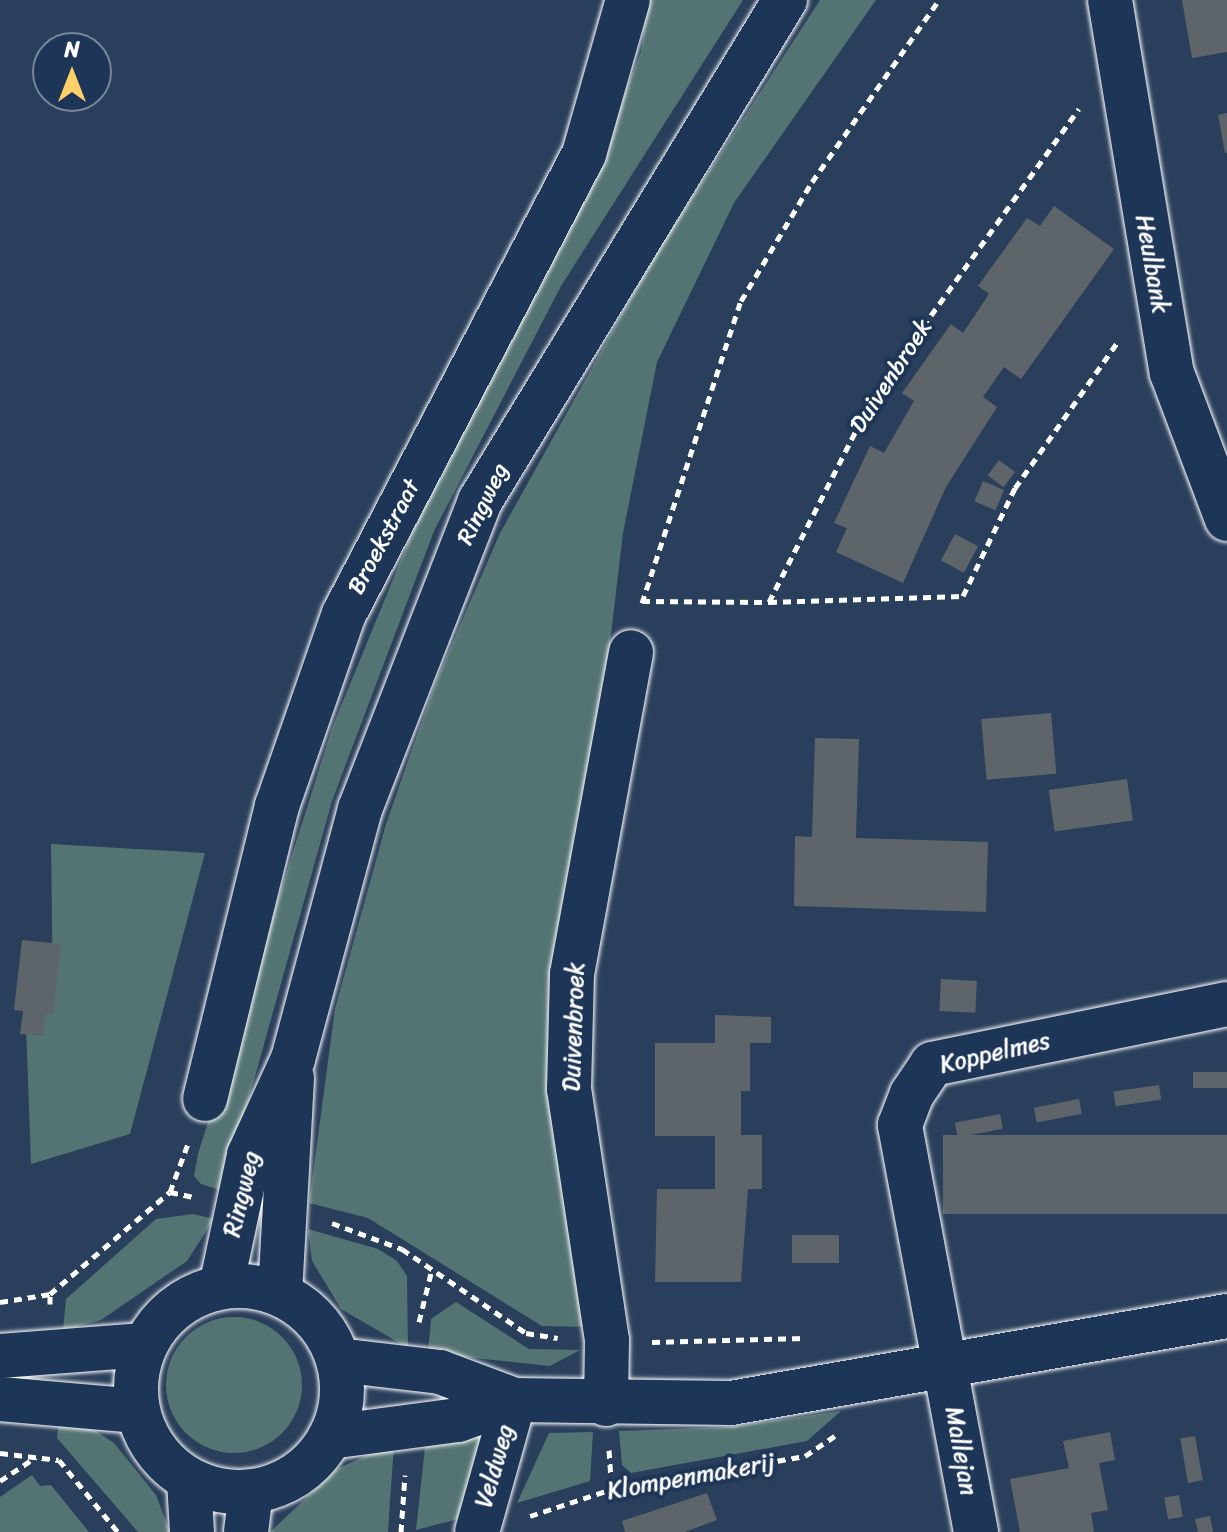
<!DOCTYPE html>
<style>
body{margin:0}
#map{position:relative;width:1227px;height:1532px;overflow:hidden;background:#2a3f5b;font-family:Sriracha,sans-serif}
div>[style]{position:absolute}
.green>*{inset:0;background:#547473}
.round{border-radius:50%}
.building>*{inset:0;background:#5e656a;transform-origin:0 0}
.path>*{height:5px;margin-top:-2.5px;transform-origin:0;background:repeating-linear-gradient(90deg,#fff 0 8px,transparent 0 14px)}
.roads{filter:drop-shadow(0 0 2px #fff) drop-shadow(0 0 2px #fff)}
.street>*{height:44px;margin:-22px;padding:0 22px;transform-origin:22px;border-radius:22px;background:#1d3557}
.secondary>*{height:44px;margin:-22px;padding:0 22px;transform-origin:22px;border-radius:22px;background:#1d3557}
.secondary>.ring{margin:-22px;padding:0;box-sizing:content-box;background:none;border:44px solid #1d3557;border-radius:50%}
span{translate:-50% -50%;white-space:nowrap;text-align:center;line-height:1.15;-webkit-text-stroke:8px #1d3557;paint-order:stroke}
.street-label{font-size:24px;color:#fff}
.north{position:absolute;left:32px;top:32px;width:80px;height:80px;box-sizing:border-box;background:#1d3557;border:2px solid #77869a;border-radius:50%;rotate:0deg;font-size:22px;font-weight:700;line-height:32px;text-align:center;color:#fff}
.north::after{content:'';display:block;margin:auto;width:28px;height:36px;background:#ffd166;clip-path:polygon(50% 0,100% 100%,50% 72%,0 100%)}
</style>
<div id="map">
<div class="green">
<div style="clip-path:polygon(647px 0,743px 0,561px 286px,434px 531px,332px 801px,223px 1191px,201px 1184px,194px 1176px,198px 1154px,332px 728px,428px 494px,588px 188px,641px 52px)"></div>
<div style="clip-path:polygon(820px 0,876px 0,734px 203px,657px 362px,623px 533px,591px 803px,588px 1327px,542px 1326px,368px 1218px,309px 1203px,335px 1009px,386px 824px,436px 681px,500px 533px,653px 258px)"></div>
<div style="clip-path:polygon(51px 844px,205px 853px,130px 1134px,31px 1164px,26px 1025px,53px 999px)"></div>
<div style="clip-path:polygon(193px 1214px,214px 1219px,187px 1261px,101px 1320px,63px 1330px,66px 1299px,156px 1219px)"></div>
<div style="clip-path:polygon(308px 1229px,378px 1249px,397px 1261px,407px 1276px,408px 1348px,341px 1309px,312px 1261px)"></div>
<div style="clip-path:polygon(456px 1302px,529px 1349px,580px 1350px,550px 1366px,428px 1353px,431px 1319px)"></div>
<div class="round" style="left:166px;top:1317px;width:136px;height:136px"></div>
<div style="clip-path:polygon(841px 1411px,807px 1441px,631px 1473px,622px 1465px,619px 1431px,729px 1427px)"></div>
<div style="clip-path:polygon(59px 1419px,85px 1424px,114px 1443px,156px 1495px,170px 1532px,138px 1532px,57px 1438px)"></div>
<div style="clip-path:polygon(593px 1432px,590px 1481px,517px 1503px,549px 1433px)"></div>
<div style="clip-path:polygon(487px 1435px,470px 1516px,416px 1530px,426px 1438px)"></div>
<div style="clip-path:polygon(394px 1443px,388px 1532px,270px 1532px,337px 1469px)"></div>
<div style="clip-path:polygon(32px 1475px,40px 1486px,51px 1485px,89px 1532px,0 1532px,0 1497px)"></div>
</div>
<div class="building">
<div style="clip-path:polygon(1182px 0,1227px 0,1227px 52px,1192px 58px)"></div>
<div style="clip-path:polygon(1227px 113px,1227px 153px,1225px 153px,1218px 115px)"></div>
<div style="clip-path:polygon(1054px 206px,1114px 249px,1021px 379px,1004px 367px,983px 397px,997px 407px,946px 487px,903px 583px,836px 552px,847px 528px,834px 523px,870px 446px,884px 453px,914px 401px,902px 393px,951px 324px,963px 333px,989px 294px,978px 286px,1027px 218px,1040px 226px)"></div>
<div style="left:999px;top:460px;width:20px;height:19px;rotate:37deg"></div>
<div style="left:983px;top:481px;width:23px;height:22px;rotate:23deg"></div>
<div style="left:955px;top:534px;width:26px;height:30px;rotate:28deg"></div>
<div style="left:1051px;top:713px;width:61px;height:70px;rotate:85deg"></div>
<div style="clip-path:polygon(815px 738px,859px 739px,856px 838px,988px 842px,986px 912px,794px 906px,795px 836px,812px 837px)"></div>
<div style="left:1127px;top:779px;width:42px;height:79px;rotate:82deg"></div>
<div style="clip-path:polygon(22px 940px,61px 944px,53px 1014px,45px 1014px,43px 1036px,20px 1034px,23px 1011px,14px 1010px)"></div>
<div style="left:941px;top:979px;width:36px;height:32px;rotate:3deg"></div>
<div style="clip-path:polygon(715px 1015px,771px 1017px,771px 1043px,750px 1043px,750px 1091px,741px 1091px,741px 1135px,762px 1135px,762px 1189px,748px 1189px,741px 1282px,655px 1282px,657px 1189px,715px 1189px,715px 1136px,655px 1136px,655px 1043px,715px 1043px)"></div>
<div style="left:1227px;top:1072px;width:16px;height:34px;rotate:90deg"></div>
<div style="left:1159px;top:1085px;width:15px;height:46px;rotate:82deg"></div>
<div style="left:1079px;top:1099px;width:15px;height:46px;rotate:79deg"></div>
<div style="left:1000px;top:1114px;width:15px;height:46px;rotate:79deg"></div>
<div style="left:1227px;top:1135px;width:79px;height:284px;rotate:90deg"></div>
<div style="left:792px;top:1235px;width:47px;height:28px"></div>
<div style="clip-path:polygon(1110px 1432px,1115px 1460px,1099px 1463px,1108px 1510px,1091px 1513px,1094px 1532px,1020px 1532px,1010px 1479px,1069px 1468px,1063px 1441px)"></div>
<div style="left:1195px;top:1436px;width:45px;height:15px;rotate:80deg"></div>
<div style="clip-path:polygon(707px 1493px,717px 1520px,685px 1532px,625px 1532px,622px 1521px)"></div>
<div style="left:1179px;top:1495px;width:22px;height:15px;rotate:80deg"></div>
<div style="clip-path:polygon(1210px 1516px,1213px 1532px,1198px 1532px,1195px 1519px)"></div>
</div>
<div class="path">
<div style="left:642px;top:601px;width:127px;rotate:0.5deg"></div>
<div style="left:769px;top:602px;width:232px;rotate:-63.1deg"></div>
<div style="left:874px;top:395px;width:352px;rotate:-54.4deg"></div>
<div style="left:769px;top:602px;width:194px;rotate:-1.8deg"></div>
<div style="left:963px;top:596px;width:120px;rotate:-64.3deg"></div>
<div style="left:1015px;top:488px;width:177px;rotate:-54.9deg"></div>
<div style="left:642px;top:603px;width:318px;rotate:-71.9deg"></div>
<div style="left:741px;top:301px;width:139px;rotate:-59.2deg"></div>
<div style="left:812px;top:182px;width:222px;rotate:-55.1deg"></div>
<div style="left:170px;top:1192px;width:24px;rotate:12deg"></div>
<div style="left:332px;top:1223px;width:75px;rotate:20.4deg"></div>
<div style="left:402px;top:1249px;width:150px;rotate:34.1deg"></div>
<div style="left:526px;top:1333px;width:32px;rotate:9deg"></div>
<div style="left:0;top:1302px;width:51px;rotate:-9.1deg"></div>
<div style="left:50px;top:1304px;width:10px;rotate:-90deg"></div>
<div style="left:50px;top:1294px;width:157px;rotate:-40.4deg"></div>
<div style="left:170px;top:1192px;width:54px;rotate:-69.6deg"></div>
<div style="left:419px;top:1322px;width:50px;rotate:-76.2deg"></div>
<div style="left:652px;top:1342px;width:154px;rotate:-1.5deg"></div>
<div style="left:609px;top:1450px;width:39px;rotate:86deg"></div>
<div style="left:0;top:1453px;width:59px;rotate:6.8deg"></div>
<div style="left:59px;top:1460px;width:93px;rotate:50.7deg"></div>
<div style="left:0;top:1481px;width:43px;rotate:-33.7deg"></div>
<div style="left:530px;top:1516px;width:86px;rotate:-18.2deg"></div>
<div style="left:612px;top:1489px;width:196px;rotate:-9.7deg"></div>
<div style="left:805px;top:1456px;width:36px;rotate:-34deg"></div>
<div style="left:401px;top:1532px;width:57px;rotate:-86deg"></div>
</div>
<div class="roads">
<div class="street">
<div style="left:1110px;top:0;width:378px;rotate:80.6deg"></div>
<div style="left:1172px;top:373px;width:156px;rotate:69.4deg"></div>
<div style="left:205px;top:1099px;width:302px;rotate:-76.2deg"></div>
<div style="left:277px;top:806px;width:203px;rotate:-70.8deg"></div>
<div style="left:344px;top:614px;width:519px;rotate:-62.45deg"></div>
<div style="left:584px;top:154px;width:160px;rotate:-74.1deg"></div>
<div style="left:338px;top:1360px;width:103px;rotate:6.7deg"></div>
<div style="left:440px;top:1372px;width:79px;rotate:20.7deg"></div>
<div style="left:514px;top:1400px;width:217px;rotate:0.8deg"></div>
<div style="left:731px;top:1403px;width:504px;rotate:-9.95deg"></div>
<div style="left:606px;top:1404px;width:64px;rotate:-89.1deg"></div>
<div style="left:607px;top:1340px;width:254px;rotate:-98.6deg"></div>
<div style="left:569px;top:1089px;width:115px;rotate:-88.5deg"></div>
<div style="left:572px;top:974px;width:327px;rotate:-79.6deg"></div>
<div style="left:330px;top:1437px;width:129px;rotate:-7.6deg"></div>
<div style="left:458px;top:1420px;width:59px;rotate:-19.7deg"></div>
<div style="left:477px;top:1532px;width:137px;rotate:-74.3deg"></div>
<div style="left:976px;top:1532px;width:414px;rotate:-100.6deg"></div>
<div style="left:900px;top:1125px;width:33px;rotate:-69deg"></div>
<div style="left:912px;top:1094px;width:36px;rotate:-56deg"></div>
<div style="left:932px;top:1064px;width:301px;rotate:-11.5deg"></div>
</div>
<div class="secondary">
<div class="ring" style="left:136px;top:1286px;width:162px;height:162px"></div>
<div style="left:221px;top:1287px;width:135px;rotate:-78deg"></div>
<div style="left:249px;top:1155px;width:106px;rotate:-65.4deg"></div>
<div style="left:293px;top:1059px;width:259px;rotate:-75deg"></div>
<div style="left:360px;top:809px;width:331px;rotate:-68.7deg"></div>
<div style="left:480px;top:501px;width:587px;rotate:-58.67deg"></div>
<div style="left:280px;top:1294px;width:217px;rotate:-86.8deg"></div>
<div style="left:0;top:1356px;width:144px;rotate:-4.4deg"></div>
<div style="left:0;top:1399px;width:138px;rotate:5deg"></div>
<div style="left:189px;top:1480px;width:52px;rotate:86.7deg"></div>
<div style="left:246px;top:1532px;width:41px;rotate:-83deg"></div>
</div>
</div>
<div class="street-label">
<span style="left:1152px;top:264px;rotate:80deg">Heulbank</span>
<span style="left:891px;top:376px;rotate:-57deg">Duivenbroek</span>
<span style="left:483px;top:504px;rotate:-64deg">Ringweg</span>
<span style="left:384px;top:537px;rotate:-62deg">Broekstraat</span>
<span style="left:574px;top:1027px;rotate:-88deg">Duivenbroek</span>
<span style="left:995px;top:1053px;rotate:-13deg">Koppelmes</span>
<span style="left:242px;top:1194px;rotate:-76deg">Ringweg</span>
<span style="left:961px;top:1451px;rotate:80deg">Mallejan</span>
<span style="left:495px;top:1466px;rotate:-74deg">Veldweg</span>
<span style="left:691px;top:1477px;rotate:-10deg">Klompenmakerij</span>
</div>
<div class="north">N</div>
</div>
